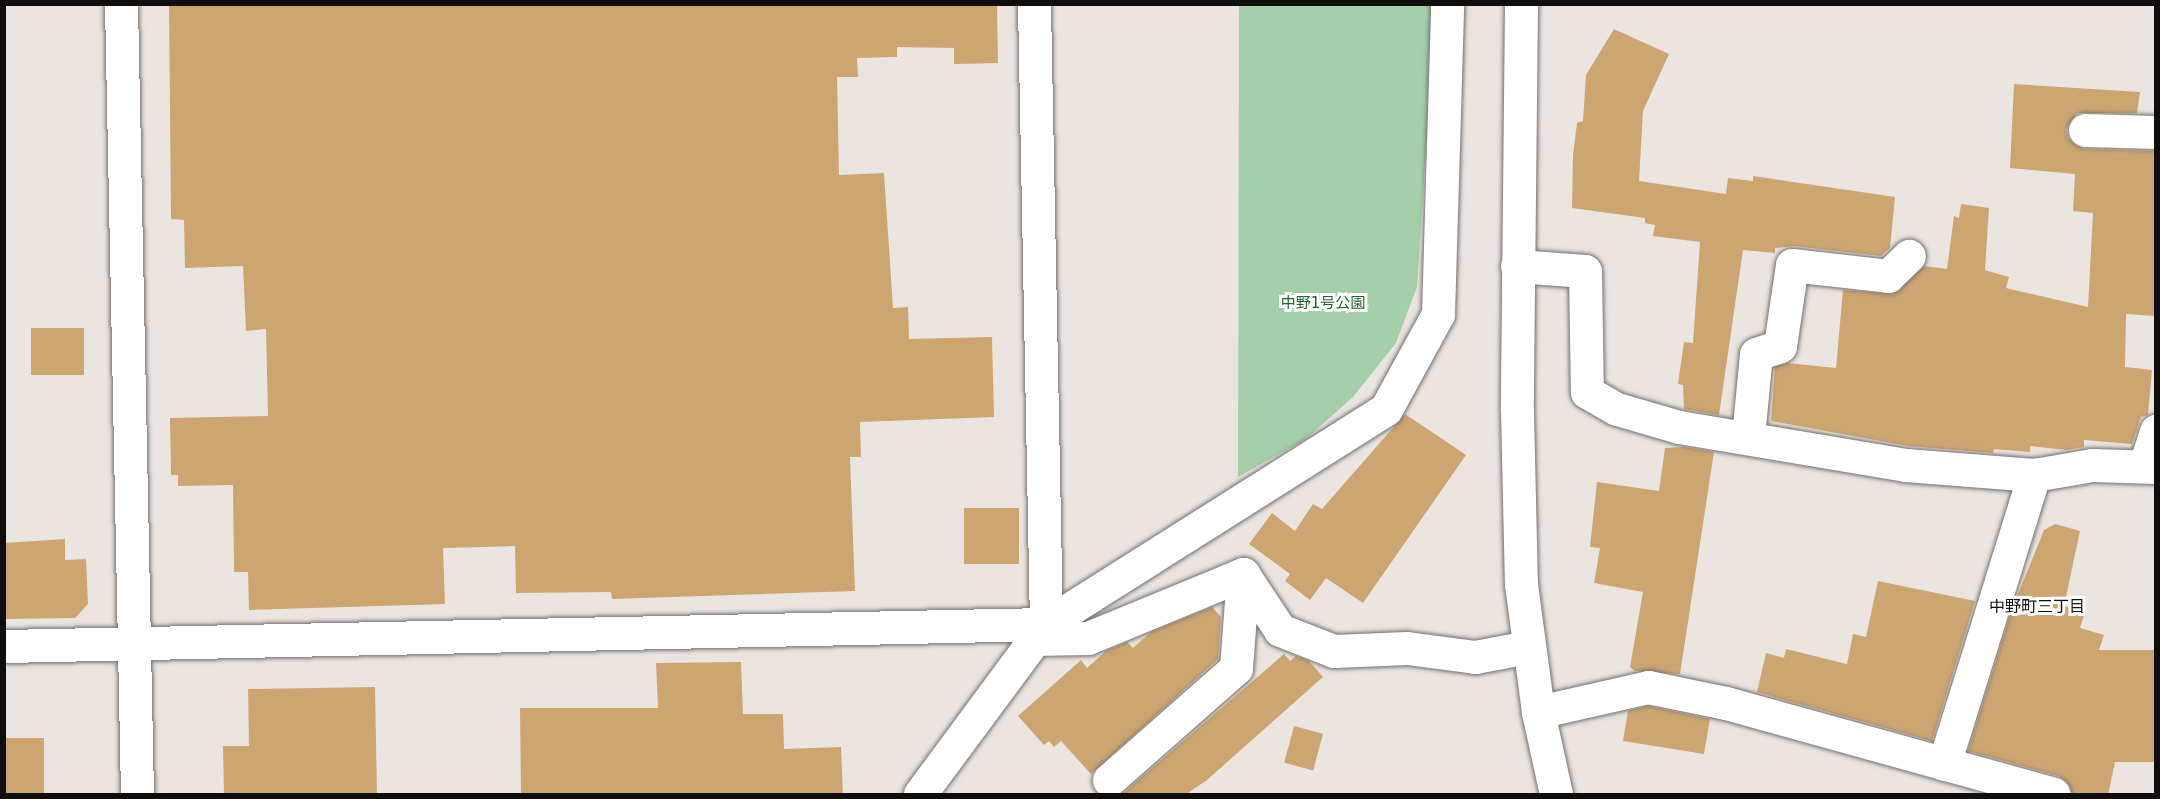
<!DOCTYPE html>
<meta charset="utf-8">
<style>
body{margin:0}
#map{position:relative;width:2160px;height:799px;overflow:hidden;background:#ebe5e1;font-family:"DejaVu Sans","Noto Sans JP",sans-serif}
div>[style]{position:absolute}
.green>*{inset:0;background:#a4cfa8}
.building>*{inset:0;background:#cda571;transform-origin:0 0}
.roads{filter:drop-shadow(0 0 2px #746f6b) drop-shadow(0 0 2px #746f6b)}
.minor>*{height:33px;margin:-16.5px;padding:0 16.5px;transform-origin:16.5px;border-radius:16.5px;background:#fff}
.tertiary>*{height:33px;margin:-16.5px;padding:0 16.5px;transform-origin:16.5px;border-radius:16.5px;background:#fff}
span{translate:-50% -50%;white-space:nowrap;text-align:center;line-height:1.15;-webkit-text-stroke:6px #fff;paint-order:stroke}
.park-label{font-size:15px;color:#1c642c}
.neighbourhood-label{font-size:16px;color:#100e0d}
.frame{position:absolute;inset:0;border:6px solid #100e0d;pointer-events:none}
</style>
<div id="map">
<div class="green">
<div style="clip-path:polygon(1239px 5px,1435px 5px,1417px 287px,1396px 343px,1353px 397px,1306px 439px,1238px 477px)"></div>
</div>
<div class="building">
<div style="clip-path:polygon(169px 4px,997px 4px,998px 63px,954px 64px,954px 48px,897px 47px,897px 57px,857px 58px,858px 77px,837px 77px,839px 175px,884px 173px,893px 308px,908px 307px,909px 339px,992px 337px,994px 417px,860px 422px,861px 457px,850px 457px,855px 591px,612px 599px,611px 592px,516px 593px,515px 546px,443px 548px,445px 604px,249px 610px,248px 572px,234px 572px,233px 485px,178px 486px,178px 475px,171px 475px,170px 418px,268px 416px,266px 329px,246px 331px,243px 266px,185px 268px,184px 220px,171px 219px)"></div>
<div style="clip-path:polygon(1614px 29px,1669px 54px,1643px 111px,1639px 181px,1726px 194px,1728px 178px,1753px 181px,1753px 176px,1895px 197px,1890px 248px,1881px 256px,1794px 246px,1775px 248px,1775px 253px,1743px 250px,1719px 415px,1684px 409px,1683px 385px,1678px 384px,1684px 342px,1693px 343px,1700px 242px,1653px 236px,1655px 225px,1645px 223px,1645px 218px,1572px 208px,1573px 155px,1577px 123px,1583px 121px,1586px 75px)"></div>
<div style="clip-path:polygon(2014px 84px,2140px 92px,2137px 113px,2077px 113px,2066px 130px,2069px 139px,2084px 149px,2156px 151px,2156px 316px,2126px 314px,2125px 367px,2152px 370px,2148px 415px,2141px 417px,2132px 444px,2084px 440px,2084px 447px,2066px 450px,2030px 446px,2030px 452px,1994px 449px,1993px 453px,1908px 446px,1771px 421px,1775px 367px,1787px 363px,1836px 368px,1843px 290px,1893px 294px,1924px 266px,1947px 269px,1954px 216px,1959px 218px,1961px 204px,1989px 208px,1985px 270px,2009px 277px,2006px 288px,2088px 307px,2093px 213px,2073px 211px,2075px 174px,2010px 168px)"></div>
<div style="left:84px;top:328px;width:47px;height:53px;rotate:90deg"></div>
<div style="clip-path:polygon(1405px 414px,1466px 455px,1363px 603px,1326px 578px,1310px 600px,1285px 581px,1290px 574px,1249px 544px,1272px 513px,1295px 531px,1313px 504px,1322px 509px)"></div>
<div style="clip-path:polygon(1685px 447px,1714px 452px,1680px 674px,1635px 671px,1630px 667px,1643px 592px,1594px 583px,1600px 548px,1590px 547px,1597px 482px,1659px 491px,1665px 448px)"></div>
<div style="left:964px;top:508px;width:55px;height:56px"></div>
<div style="clip-path:polygon(2055px 524px,2080px 531px,2064px 606px,2085px 612px,2080px 628px,2104px 635px,2099px 650px,2155px 650px,2156px 762px,2115px 762px,2108px 795px,2072px 793px,2059px 776px,1968px 751px,2012px 609px,2044px 530px)"></div>
<div style="clip-path:polygon(65px 539px,65px 560px,86px 559px,88px 604px,75px 618px,4px 619px,4px 543px)"></div>
<div style="clip-path:polygon(1878px 581px,1975px 601px,1932px 741px,1757px 692px,1766px 653px,1784px 658px,1786px 649px,1847px 664px,1853px 634px,1866px 637px)"></div>
<div style="clip-path:polygon(1212px 607px,1221px 617px,1218px 659px,1091px 774px,1061px 741px,1054px 747px,1049px 741px,1044px 745px,1018px 716px,1081px 660px,1087px 668px,1106px 651px,1127px 642px,1133px 648px,1151px 632px)"></div>
<div style="clip-path:polygon(1284px 654px,1290px 661px,1296px 656px,1309px 661px,1323px 677px,1207px 780px,1185px 795px,1121px 795px)"></div>
<div style="clip-path:polygon(741px 662px,743px 714px,783px 714px,784px 749px,841px 747px,843px 795px,521px 795px,520px 708px,658px 708px,656px 663px)"></div>
<div style="clip-path:polygon(375px 687px,377px 795px,224px 795px,223px 746px,249px 746px,248px 689px)"></div>
<div style="clip-path:polygon(1648px 706px,1710px 719px,1704px 754px,1623px 741px,1628px 711px)"></div>
<div style="left:1294px;top:726px;width:30px;height:38px;rotate:15deg"></div>
<div style="left:44px;top:738px;width:57px;height:40px;rotate:90deg"></div>
</div>
<div class="roads">
<div class="minor">
<div style="left:2085px;top:130px;width:71px;rotate:1.6deg"></div>
<div style="left:1517px;top:266px;width:68px;rotate:4.2deg"></div>
<div style="left:1585px;top:271px;width:121px;rotate:89.1deg"></div>
<div style="left:1587px;top:392px;width:34px;rotate:30deg"></div>
<div style="left:1617px;top:409px;width:65px;rotate:16.2deg"></div>
<div style="left:1679px;top:427px;width:230px;rotate:9.5deg"></div>
<div style="left:1906px;top:465px;width:128px;rotate:4.5deg"></div>
<div style="left:2034px;top:475px;width:59px;rotate:-9.8deg"></div>
<div style="left:2092px;top:465px;width:64px;rotate:1.8deg"></div>
<div style="left:1748px;top:436px;width:82px;rotate:-84.4deg"></div>
<div style="left:1756px;top:354px;width:25px;rotate:-18deg"></div>
<div style="left:1780px;top:346px;width:82px;rotate:-81.6deg"></div>
<div style="left:1792px;top:265px;width:97px;rotate:6.5deg"></div>
<div style="left:1888px;top:276px;width:29px;rotate:-44deg"></div>
<div style="left:2145px;top:465px;width:36px;rotate:-72deg"></div>
<div style="left:1243px;top:574px;width:67px;rotate:56.5deg"></div>
<div style="left:1280px;top:630px;width:58px;rotate:21.3deg"></div>
<div style="left:1334px;top:651px;width:73px;rotate:-2.4deg"></div>
<div style="left:1407px;top:648px;width:69px;rotate:7.5deg"></div>
<div style="left:1475px;top:657px;width:54px;rotate:-10.7deg"></div>
<div style="left:1046px;top:624px;width:402px;rotate:-32.3deg"></div>
<div style="left:1386px;top:409px;width:108px;rotate:-61.3deg"></div>
<div style="left:1438px;top:314px;width:310px;rotate:-88.3deg"></div>
<div style="left:1032px;top:639px;width:56px;rotate:-1deg"></div>
<div style="left:1088px;top:638px;width:168px;rotate:-22.4deg"></div>
<div style="left:1538px;top:712px;width:113px;rotate:-12.8deg"></div>
<div style="left:1648px;top:687px;width:80px;rotate:11.6deg"></div>
<div style="left:1726px;top:703px;width:340px;rotate:15.5deg"></div>
<div style="left:1944px;top:764px;width:303px;rotate:-72.7deg"></div>
<div style="left:1109px;top:780px;width:169px;rotate:-41.4deg"></div>
<div style="left:1236px;top:668px;width:94px;rotate:-85.7deg"></div>
</div>
<div class="tertiary">
<div style="left:121px;top:4px;width:790px;rotate:88.84deg"></div>
<div style="left:1521px;top:4px;width:407px;rotate:90.6deg"></div>
<div style="left:1517px;top:411px;width:173px;rotate:88.7deg"></div>
<div style="left:1521px;top:584px;width:129px;rotate:82.4deg"></div>
<div style="left:1538px;top:712px;width:84px;rotate:77.6deg"></div>
<div style="left:4px;top:646px;width:1042px;rotate:-1.21deg"></div>
<div style="left:920px;top:794px;width:212px;rotate:-53.5deg"></div>
<div style="left:1046px;top:624px;width:620px;rotate:-91.11deg"></div>
</div>
</div>
<div class="park-label">
<span style="left:1323px;top:304px">中野1号公園</span>
</div>
<div class="neighbourhood-label">
<span style="left:2037px;top:607px">中野町三丁目</span>
</div>
<div class="frame"></div>
</div>
